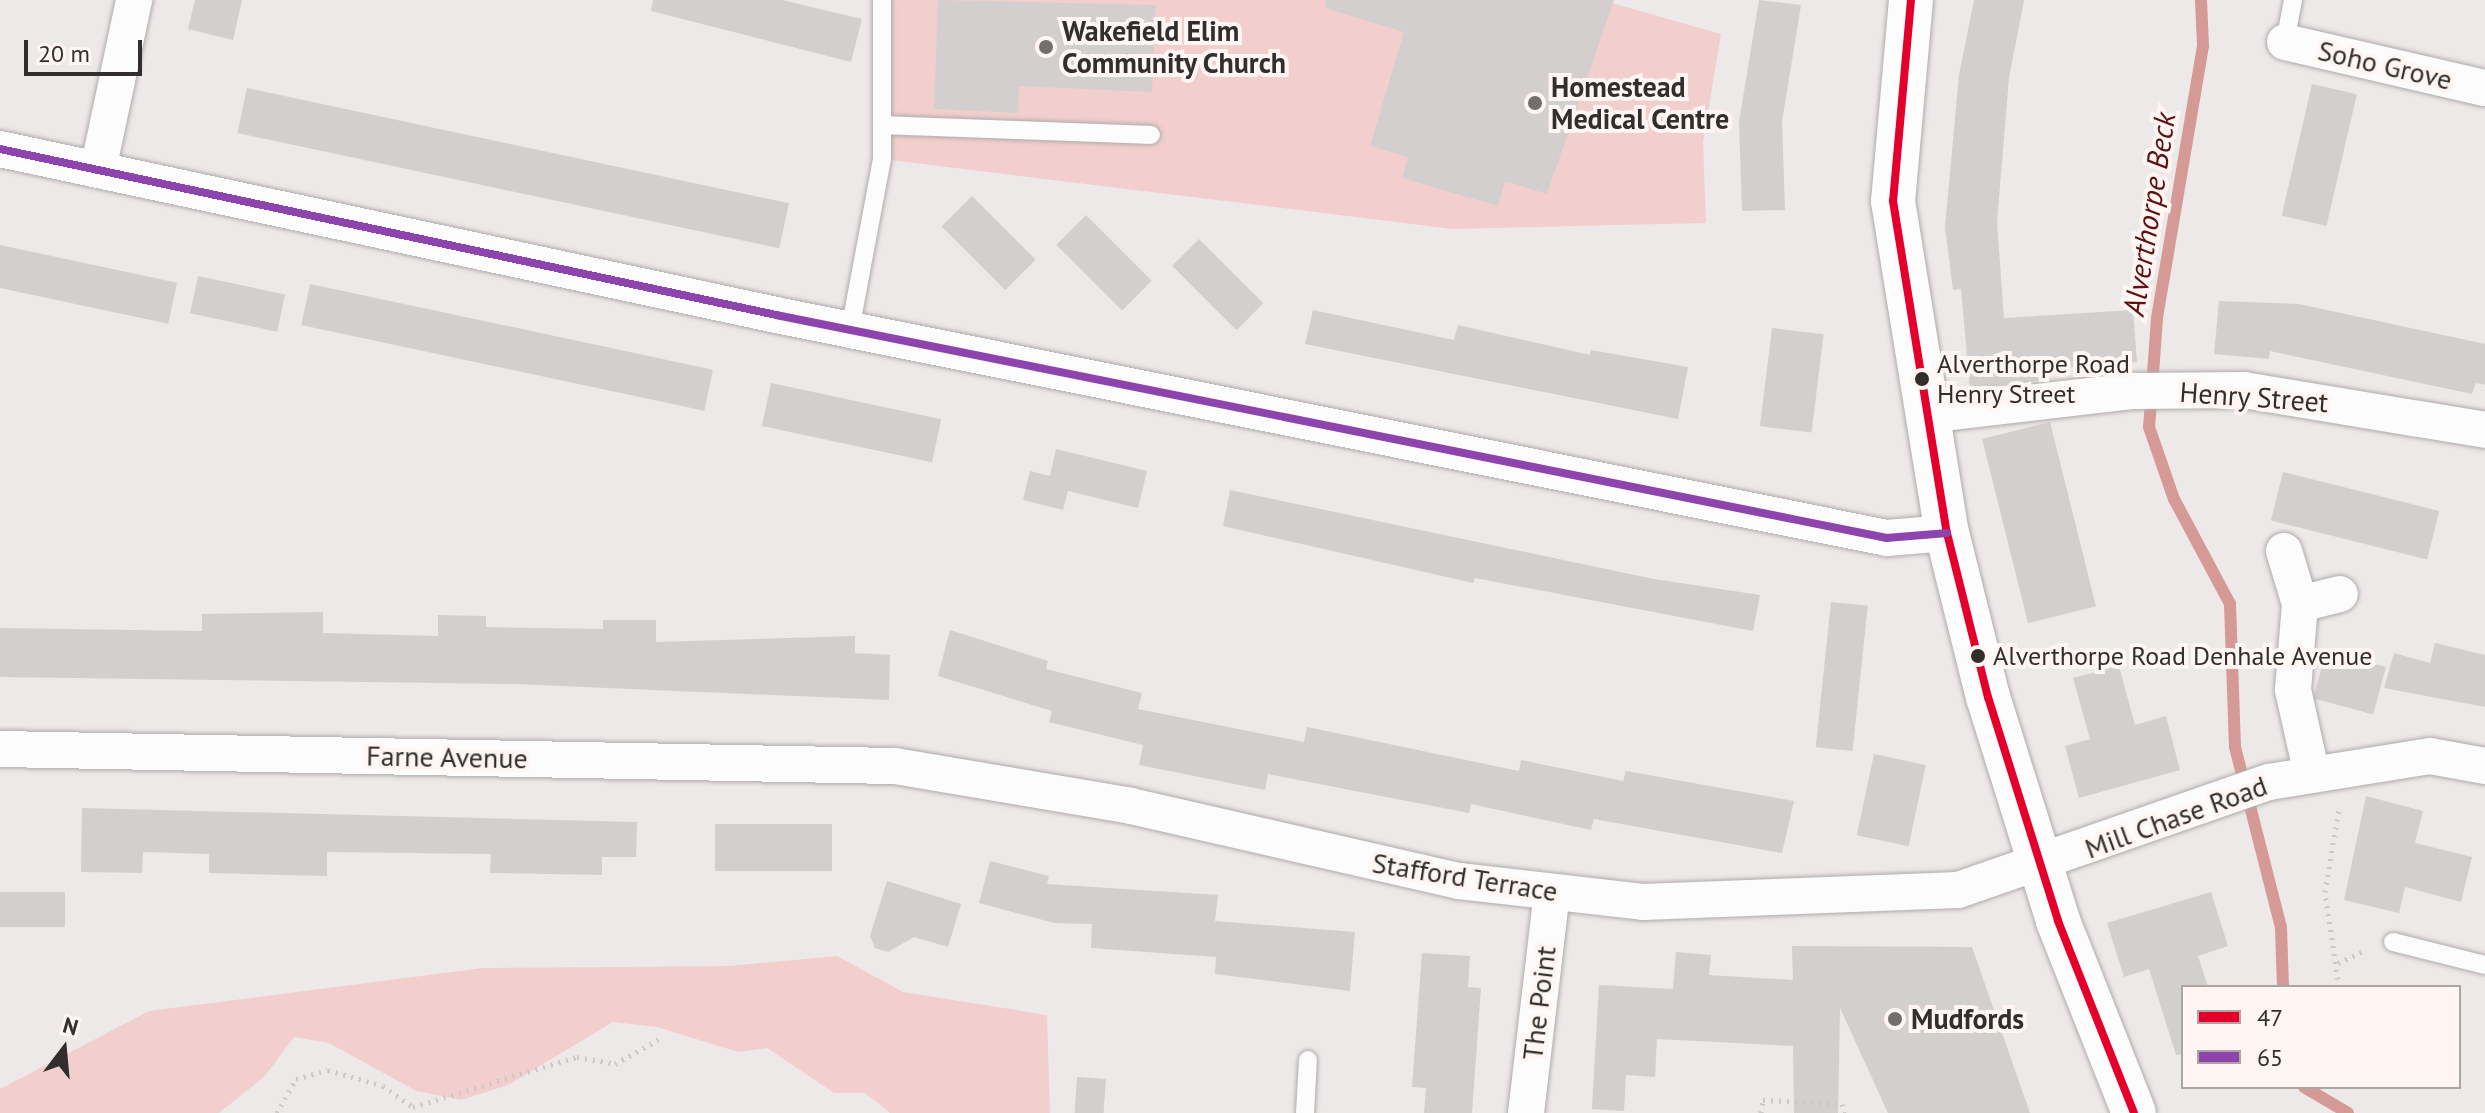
<!DOCTYPE html>
<style>
body{margin:0}
#map{position:relative;width:2485px;height:1113px;overflow:hidden;background:#eee9e9;font-family:"PT Sans",sans-serif}
div>[style]{position:absolute}
.green>*{inset:0;background:#f2cfcc}
.stream>*{height:12px;margin:-6px;padding:0 6px;transform-origin:6px;border-radius:6px;background:#d59a95}
.building>*{inset:0;background:#d3cfcf;transform-origin:0 0}
.path>*{height:5px;margin-top:-2.5px;transform-origin:0;background:repeating-linear-gradient(90deg,#cbc9c8 0 2px,transparent 0 8px)}
.roads{filter:drop-shadow(0 0 2px #afabaa) drop-shadow(0 0 2px #afabaa)}
.service>*{height:18px;margin:-9px;padding:0 9px;transform-origin:9px;border-radius:9px;background:#fcfcfc}
.minor>*{height:36px;margin:-18px;padding:0 18px;transform-origin:18px;border-radius:18px;background:#fcfcfc}
.tertiary>*{height:44px;margin:-22px;padding:0 22px;transform-origin:22px;border-radius:22px;background:#fcfcfc}
.bus-1>*{height:8px;margin:-4px;padding:0 4px;transform-origin:4px;border-radius:4px;background:#e4002b}
.bus-2>*{height:8px;margin:-4px;padding:0 4px;transform-origin:4px;border-radius:4px;background:#8e44ad}
.dots>*{width:22px;height:22px;translate:-50% -50%;box-sizing:border-box;border:4px solid #fff5f3;border-radius:50%}
span{translate:-50% -50%;white-space:nowrap;text-align:center;line-height:1.15;-webkit-text-stroke:8px #fff5f3;paint-order:stroke}
.bus-label{font-size:26px;color:#312e2d}
.left{translate:0 -50%;text-align:left}
.poi-label{font-size:28px;color:#312e2d;font-weight:700}
.street-label{font-size:28px;color:#312e2d}
.water-label{font-size:30px;color:#5b1011;font-style:italic}
.legend{position:absolute;left:2181px;top:985px;width:280px;height:104px;box-sizing:border-box;background:#fff5f3;border:2px solid #ada5a4;margin:0;padding:10px 14px;list-style:none;font-size:24px;color:#312e2d}
.legend li{display:flex;align-items:center;gap:16px;height:40px}
.legend b{width:40px;border:2px solid #ada5a4}
.north{position:absolute;left:24px;top:1009px;width:80px;height:80px;-webkit-text-stroke:6px #fff5f3;paint-order:stroke;rotate:16deg;font-size:22px;font-weight:700;line-height:32px;text-align:center;color:#312e2d}
.north::after{content:'';display:block;margin:auto;width:28px;height:36px;background:#312e2d;clip-path:polygon(50% 0,100% 100%,50% 72%,0 100%)}
.scale{position:absolute;left:24px;top:40px;width:118px;height:36px;box-sizing:border-box;border:4px solid #312e2d;border-top:0;padding-left:10px;font-size:24px;line-height:28px;white-space:nowrap;color:#312e2d;-webkit-text-stroke:6px #fff5f3;paint-order:stroke}
</style>
<div id="map">
<div class="green">
<div style="clip-path:polygon(882px 0,1601px 0,1721px 34px,1703px 142px,1706px 223px,1453px 229px,882px 159px)"></div>
<div style="clip-path:polygon(837px 956px,903px 992px,1047px 1015px,1050px 1113px,890px 1113px,865px 1093px,834px 1093px,767px 1048px,738px 1052px,657px 1027px,613px 1022px,508px 1085px,461px 1100px,416px 1091px,329px 1043px,294px 1037px,265px 1076px,219px 1113px,0 1113px,0 1089px,149px 1011px,483px 968px,729px 966px)"></div>
</div>
<div class="stream">
<div style="left:2201px;top:0;width:46px;rotate:87.5deg"></div>
<div style="left:2203px;top:46px;width:277px;rotate:99.6deg"></div>
<div style="left:2157px;top:319px;width:108px;rotate:94.2deg"></div>
<div style="left:2149px;top:427px;width:76px;rotate:70.9deg"></div>
<div style="left:2174px;top:499px;width:119px;rotate:61.9deg"></div>
<div style="left:2230px;top:604px;width:143px;rotate:88deg"></div>
<div style="left:2235px;top:747px;width:186px;rotate:75.7deg"></div>
<div style="left:2281px;top:927px;width:60px;rotate:88.1deg"></div>
<div style="left:2304px;top:1087px;width:51px;rotate:30.6deg"></div>
</div>
<div class="building">
<div style="clip-path:polygon(195px 0,242px 0,233px 40px,188px 29px)"></div>
<div style="clip-path:polygon(653px 0,782px 0,862px 19px,851px 62px,651px 11px)"></div>
<div style="clip-path:polygon(938px 0,1156px 5px,1152px 92px,1019px 86px,1018px 113px,934px 109px)"></div>
<div style="clip-path:polygon(1326px 0,1614px 0,1547px 194px,1505px 181px,1498px 206px,1402px 178px,1408px 157px,1370px 146px,1404px 32px,1325px 8px)"></div>
<div style="clip-path:polygon(1759px 0,1801px 5px,1782px 122px,1785px 210px,1742px 211px,1739px 122px)"></div>
<div style="clip-path:polygon(1974px 0,2024px 0,2009px 78px,1997px 222px,2004px 318px,2133px 310px,2137px 362px,2039px 370px,2041px 380px,1970px 389px,1961px 289px,1953px 290px,1945px 227px,1959px 75px)"></div>
<div style="left:2312px;top:84px;width:46px;height:135px;rotate:13deg"></div>
<div style="left:247px;top:88px;width:554px;height:46px;rotate:12deg"></div>
<div style="left:972px;top:196px;width:90px;height:43px;rotate:45deg"></div>
<div style="left:1086px;top:215px;width:93px;height:42px;rotate:45deg"></div>
<div style="left:1199px;top:239px;width:91px;height:38px;rotate:45deg"></div>
<div style="left:0;top:245px;width:181px;height:42px;rotate:12deg"></div>
<div style="left:198px;top:276px;width:89px;height:38px;rotate:12deg"></div>
<div style="left:310px;top:284px;width:412px;height:42px;rotate:12deg"></div>
<div style="clip-path:polygon(2219px 301px,2299px 304px,2485px 344px,2485px 385px,2476px 383px,2472px 394px,2270px 351px,2269px 359px,2214px 354px)"></div>
<div style="clip-path:polygon(1313px 310px,1454px 340px,1458px 325px,1590px 355px,1591px 350px,1688px 367px,1678px 419px,1305px 344px)"></div>
<div style="left:1772px;top:328px;width:52px;height:99px;rotate:7deg"></div>
<div style="left:771px;top:383px;width:174px;height:44px;rotate:12deg"></div>
<div style="left:2050px;top:422px;width:190px;height:70px;rotate:76deg"></div>
<div style="clip-path:polygon(1056px 449px,1147px 471px,1138px 508px,1068px 491px,1063px 510px,1023px 500px,1030px 471px,1050px 476px)"></div>
<div style="left:2283px;top:472px;width:161px;height:50px;rotate:14deg"></div>
<div style="clip-path:polygon(1230px 490px,1654px 579px,1760px 595px,1753px 631px,1475px 578px,1473px 583px,1223px 526px)"></div>
<div style="left:1831px;top:602px;width:37px;height:146px;rotate:6deg"></div>
<div style="clip-path:polygon(323px 612px,323px 633px,438px 636px,438px 615px,486px 616px,486px 627px,603px 629px,603px 620px,656px 620px,656px 642px,855px 636px,855px 653px,890px 655px,889px 700px,515px 684px,0 677px,0 628px,202px 631px,202px 614px)"></div>
<div style="clip-path:polygon(950px 630px,1048px 661px,1046px 669px,1142px 693px,1138px 709px,1304px 742px,1307px 727px,1519px 771px,1521px 760px,1623px 781px,1626px 771px,1794px 801px,1782px 853px,1594px 819px,1591px 830px,1471px 804px,1469px 813px,1268px 774px,1265px 790px,1139px 765px,1143px 745px,1049px 722px,1052px 711px,938px 676px)"></div>
<div style="clip-path:polygon(2435px 643px,2485px 655px,2485px 707px,2384px 688px,2394px 653px,2430px 663px)"></div>
<div style="left:2326px;top:651px;width:62px;height:49px;rotate:15deg"></div>
<div style="clip-path:polygon(2119px 666px,2135px 725px,2166px 716px,2180px 770px,2079px 798px,2065px 746px,2090px 739px,2073px 678px)"></div>
<div style="left:1874px;top:754px;width:53px;height:83px;rotate:12deg"></div>
<div style="clip-path:polygon(2366px 796px,2423px 811px,2415px 843px,2472px 857px,2461px 902px,2405px 887px,2399px 913px,2344px 900px)"></div>
<div style="clip-path:polygon(82px 808px,637px 822px,636px 857px,602px 857px,602px 875px,490px 873px,491px 854px,327px 852px,327px 876px,209px 873px,209px 854px,143px 852px,142px 873px,81px 872px)"></div>
<div style="left:715px;top:824px;width:117px;height:47px"></div>
<div style="clip-path:polygon(990px 861px,1049px 876px,1047px 884px,1218px 895px,1215px 921px,1355px 932px,1350px 991px,1215px 974px,1216px 957px,1091px 948px,1092px 924px,1054px 923px,979px 903px)"></div>
<div style="clip-path:polygon(887px 881px,961px 904px,948px 947px,914px 937px,888px 952px,875px 948px,870px 936px)"></div>
<div style="left:0;top:892px;width:65px;height:35px"></div>
<div style="clip-path:polygon(2211px 892px,2228px 946px,2198px 956px,2208px 987px,2183px 987px,2183px 1054px,2176px 1055px,2149px 969px,2124px 977px,2107px 923px)"></div>
<div style="clip-path:polygon(1792px 946px,1972px 947px,2030px 1113px,1888px 1113px,1840px 1008px,1838px 1113px,1794px 1113px,1793px 1046px,1657px 1039px,1655px 1077px,1626px 1075px,1624px 1111px,1592px 1109px,1599px 985px,1673px 989px,1676px 952px,1711px 955px,1709px 975px,1793px 980px)"></div>
<div style="clip-path:polygon(1422px 953px,1470px 956px,1468px 987px,1481px 988px,1472px 1113px,1424px 1113px,1426px 1088px,1412px 1087px)"></div>
<div style="left:1077px;top:1077px;width:29px;height:36px;rotate:4deg"></div>
</div>
<div class="path">
<div style="left:2338px;top:963px;width:31px;rotate:-25deg"></div>
<div style="left:2339px;top:987px;width:96px;rotate:-98.4deg"></div>
<div style="left:2325px;top:892px;width:85px;rotate:-80.5deg"></div>
<div style="left:277px;top:1113px;width:39px;rotate:-61deg"></div>
<div style="left:296px;top:1079px;width:33px;rotate:-16deg"></div>
<div style="left:328px;top:1070px;width:57px;rotate:16.2deg"></div>
<div style="left:383px;top:1086px;width:37px;rotate:35deg"></div>
<div style="left:413px;top:1107px;width:171px;rotate:-17deg"></div>
<div style="left:577px;top:1057px;width:39px;rotate:10deg"></div>
<div style="left:615px;top:1064px;width:53px;rotate:-29.5deg"></div>
<div style="left:1761px;top:1113px;width:13px;rotate:-81deg"></div>
<div style="left:1763px;top:1100px;width:79px;rotate:2.9deg"></div>
<div style="left:1842px;top:1104px;width:9px;rotate:77deg"></div>
</div>
<div class="roads">
<div class="service">
<div style="left:2285px;top:42px;width:43px;rotate:-79.2deg"></div>
<div style="left:882px;top:125px;width:269px;rotate:2.1deg"></div>
<div style="left:850px;top:330px;width:174px;rotate:-79.4deg"></div>
<div style="left:882px;top:159px;width:159px;rotate:-90deg"></div>
<div style="left:2393px;top:942px;width:95px;rotate:14deg"></div>
<div style="left:1305px;top:1113px;width:53px;rotate:-86.8deg"></div>
</div>
<div class="minor">
<div style="left:2285px;top:42px;width:205px;rotate:13deg"></div>
<div style="left:0;top:149px;width:794px;rotate:12.07deg"></div>
<div style="left:776px;top:315px;width:1133px;rotate:11.35deg"></div>
<div style="left:1887px;top:538px;width:60px;rotate:-4.8deg"></div>
<div style="left:98px;top:170px;width:174px;rotate:-78deg"></div>
<div style="left:1925px;top:415px;width:210px;rotate:-6.6deg"></div>
<div style="left:2134px;top:391px;width:110px;rotate:-0.5deg"></div>
<div style="left:2244px;top:390px;width:244px;rotate:9.4deg"></div>
<div style="left:2284px;top:551px;width:55px;rotate:73.2deg"></div>
<div style="left:2300px;top:604px;width:86px;rotate:94.7deg"></div>
<div style="left:2293px;top:690px;width:87px;rotate:77.4deg"></div>
<div style="left:2300px;top:604px;width:41px;rotate:-14deg"></div>
<div style="left:0;top:749px;width:895px;rotate:1.09deg"></div>
<div style="left:895px;top:766px;width:239px;rotate:9.6deg"></div>
<div style="left:1131px;top:806px;width:336px;rotate:12.9deg"></div>
<div style="left:1459px;top:881px;width:185px;rotate:6.5deg"></div>
<div style="left:1643px;top:902px;width:315px;rotate:-2.2deg"></div>
<div style="left:1958px;top:890px;width:329px;rotate:-19.2deg"></div>
<div style="left:2269px;top:782px;width:163px;rotate:-9.2deg"></div>
<div style="left:2430px;top:756px;width:56px;rotate:10.3deg"></div>
<div style="left:1526px;top:1113px;width:222px;rotate:-83.3deg"></div>
</div>
<div class="tertiary">
<div style="left:1911px;top:0;width:202px;rotate:95.1deg"></div>
<div style="left:1893px;top:201px;width:336px;rotate:80.8deg"></div>
<div style="left:1947px;top:533px;width:169px;rotate:76deg"></div>
<div style="left:1988px;top:697px;width:235px;rotate:72.6deg"></div>
<div style="left:2058px;top:921px;width:206px;rotate:68.4deg"></div>
</div>
</div>
<div class="bus-1">
<div style="left:1911px;top:0;width:202px;rotate:95.1deg"></div>
<div style="left:1893px;top:201px;width:336px;rotate:80.8deg"></div>
<div style="left:1947px;top:533px;width:169px;rotate:76deg"></div>
<div style="left:1988px;top:697px;width:235px;rotate:72.6deg"></div>
<div style="left:2058px;top:921px;width:206px;rotate:68.4deg"></div>
</div>
<div class="bus-2">
<div style="left:0;top:149px;width:794px;rotate:12.07deg"></div>
<div style="left:776px;top:315px;width:1133px;rotate:11.35deg"></div>
<div style="left:1887px;top:538px;width:60px;rotate:-4.8deg"></div>
</div>
<div class="dots">
<div style="left:1046px;top:47px;background:#736f6f"></div>
<div style="left:1535px;top:103px;background:#736f6f"></div>
<div style="left:1922px;top:379px;background:#312e2d"></div>
<div style="left:1978px;top:656px;background:#312e2d"></div>
<div style="left:1895px;top:1019px;background:#736f6f"></div>
</div>
<div class="bus-label">
<span class="left" style="left:1937px;top:379px">Alverthorpe Road<br>Henry Street</span>
<span class="left" style="left:1993px;top:656px">Alverthorpe Road Denhale Avenue</span>
</div>
<div class="poi-label">
<span class="left" style="left:1062px;top:47px">Wakefield Elim<br>Community Church</span>
<span class="left" style="left:1551px;top:103px">Homestead<br>Medical Centre</span>
<span class="left" style="left:1911px;top:1019px">Mudfords</span>
</div>
<div class="street-label">
<span style="left:2385px;top:65px;rotate:13deg">Soho Grove</span>
<span style="left:2254px;top:397px;rotate:4deg">Henry Street</span>
<span style="left:447px;top:757px;rotate:1deg">Farne Avenue</span>
<span style="left:2176px;top:817px;rotate:-20deg">Mill Chase Road</span>
<span style="left:1465px;top:877px;rotate:9deg">Stafford Terrace</span>
<span style="left:1539px;top:1003px;rotate:-83deg">The Point</span>
</div>
<div class="water-label">
<span style="left:2149px;top:214px;rotate:-81deg">Alverthorpe Beck</span>
</div>
<ul class="legend">
<li><b style="height:10px;background:#e4002b"></b>47</li>
<li><b style="height:10px;background:#8e44ad"></b>65</li>
</ul>
<div class="north">N</div>
<div class="scale">20 m</div>
</div>
